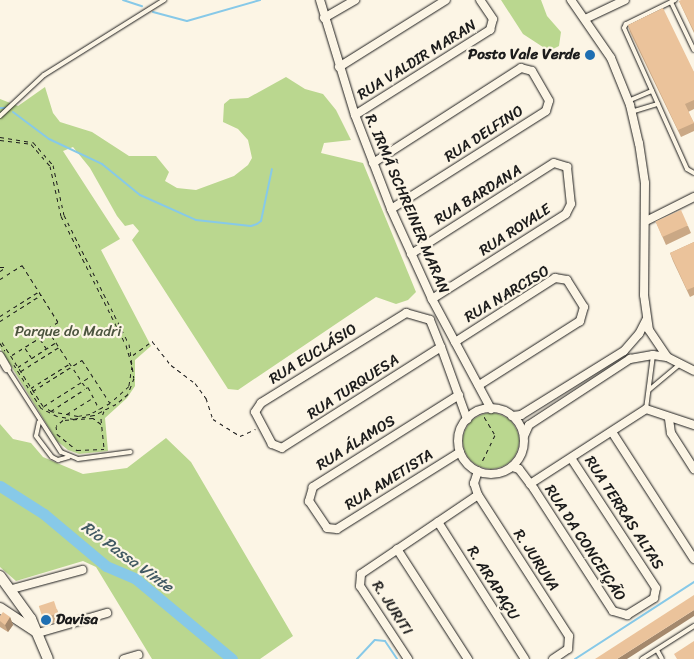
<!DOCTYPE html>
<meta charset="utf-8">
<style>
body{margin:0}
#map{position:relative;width:694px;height:659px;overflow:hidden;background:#fcf5e5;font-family:Sriracha,sans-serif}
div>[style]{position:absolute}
.green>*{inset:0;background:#bad78f}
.round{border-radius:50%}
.stream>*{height:2px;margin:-1px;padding:0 1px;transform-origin:1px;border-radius:1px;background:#87c9e8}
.river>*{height:11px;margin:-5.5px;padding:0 5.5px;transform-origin:5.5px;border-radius:5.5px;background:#87c9e8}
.path>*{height:1px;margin-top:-0.5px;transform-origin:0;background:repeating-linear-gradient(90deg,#1c1c1c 0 4px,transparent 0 8px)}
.roads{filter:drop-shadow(0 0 1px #1c1c1c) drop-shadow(0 0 1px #1c1c1c)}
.lane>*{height:4px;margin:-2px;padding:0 2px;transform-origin:2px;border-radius:2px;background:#fcf5e5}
.street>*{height:8px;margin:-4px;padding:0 4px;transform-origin:4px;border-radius:4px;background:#fcf5e5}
.street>.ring{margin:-4px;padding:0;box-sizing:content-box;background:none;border:8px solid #fcf5e5;border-radius:50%}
.secondary>*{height:10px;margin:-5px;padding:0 5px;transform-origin:5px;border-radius:5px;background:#fcf5e5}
.wall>*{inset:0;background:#caa885}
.shaded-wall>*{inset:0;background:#a4886c}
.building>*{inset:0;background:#ebc39b;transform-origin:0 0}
.dots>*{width:14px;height:14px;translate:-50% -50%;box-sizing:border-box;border:2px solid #fcf5e5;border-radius:50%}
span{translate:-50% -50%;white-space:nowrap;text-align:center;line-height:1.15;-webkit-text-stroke:4.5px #fcf5e5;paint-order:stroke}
.poi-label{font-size:15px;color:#1c1c1c;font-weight:700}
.right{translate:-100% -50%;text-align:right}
.left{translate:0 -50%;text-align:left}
.street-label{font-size:15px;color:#1c1c1c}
.park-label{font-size:15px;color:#4b543e}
.water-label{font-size:16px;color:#415963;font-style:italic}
</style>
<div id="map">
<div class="green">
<div style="clip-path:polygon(501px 0,541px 0,547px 16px,561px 32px,559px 46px,549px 51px,523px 34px)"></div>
<div style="clip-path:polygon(286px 77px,305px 89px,323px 94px,336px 110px,351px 140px,324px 143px,321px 153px,363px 163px,416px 292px,408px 300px,396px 304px,376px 297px,238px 390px,228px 389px,132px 240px,139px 231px,133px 224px,125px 226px,117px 216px,90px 168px,73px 147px,63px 151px,120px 239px,101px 250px,151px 346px,135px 360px,135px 386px,127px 398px,105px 418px,108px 451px,79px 454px,68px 450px,57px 441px,0 348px,0 99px,18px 106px,45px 87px,53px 113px,60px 122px,92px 132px,129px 156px,156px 156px,169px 172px,165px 181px,177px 188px,196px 190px,234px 176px,248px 165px,252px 158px,248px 140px,238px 129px,223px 122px,224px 104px,230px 99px,248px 98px)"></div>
<div class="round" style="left:463px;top:413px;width:56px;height:56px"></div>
<div style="clip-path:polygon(0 424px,13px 439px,31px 443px,43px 457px,83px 474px,127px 468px,166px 438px,191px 462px,293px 636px,260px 659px,152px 659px,96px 567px,83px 561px,16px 581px,0 567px)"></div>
</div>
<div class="stream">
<div style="left:123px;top:0;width:20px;rotate:18deg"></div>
<div style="left:153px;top:12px;width:35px;rotate:15deg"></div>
<div style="left:187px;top:21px;width:76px;rotate:-16deg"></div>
<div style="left:0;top:108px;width:5px"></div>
<div style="left:13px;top:112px;width:45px;rotate:36.9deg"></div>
<div style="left:49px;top:139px;width:59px;rotate:25.3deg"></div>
<div style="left:102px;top:164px;width:49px;rotate:39.2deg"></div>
<div style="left:140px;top:195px;width:61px;rotate:24.1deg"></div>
<div style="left:196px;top:220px;width:55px;rotate:6.2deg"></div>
<div style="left:251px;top:226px;width:6px;rotate:-18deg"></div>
<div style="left:257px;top:224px;width:5px;rotate:-37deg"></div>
<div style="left:261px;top:221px;width:53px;rotate:-78.1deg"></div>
<div style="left:357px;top:659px;width:26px;rotate:-47deg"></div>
<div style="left:375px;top:640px;width:10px;rotate:6deg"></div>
<div style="left:385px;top:641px;width:22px;rotate:56deg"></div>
<div style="left:575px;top:659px;width:142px;rotate:-32.9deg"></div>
</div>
<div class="river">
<div style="left:0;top:486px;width:52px;rotate:32.5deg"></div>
<div style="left:44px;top:514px;width:81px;rotate:40deg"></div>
<div style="left:106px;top:566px;width:33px;rotate:23deg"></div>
<div style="left:136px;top:579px;width:125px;rotate:39.8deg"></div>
</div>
<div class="path">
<div style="left:0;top:137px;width:33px;rotate:9deg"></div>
<div style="left:33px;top:142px;width:30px;rotate:49deg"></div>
<div style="left:53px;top:165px;width:51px;rotate:77.6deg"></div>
<div style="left:64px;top:215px;width:144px;rotate:63.3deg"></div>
<div style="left:129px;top:344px;width:34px;rotate:82deg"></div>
<div style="left:134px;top:378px;width:17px;rotate:111deg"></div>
<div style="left:128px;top:394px;width:16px;rotate:140deg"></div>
<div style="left:116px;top:404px;width:25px;rotate:153deg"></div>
<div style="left:94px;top:415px;width:20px;rotate:169deg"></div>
<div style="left:74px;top:419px;width:17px;rotate:-170deg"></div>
<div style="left:57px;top:416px;width:18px;rotate:-153deg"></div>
<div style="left:41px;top:408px;width:51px;rotate:-122.1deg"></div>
<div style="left:0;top:140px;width:31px;rotate:7deg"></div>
<div style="left:31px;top:144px;width:29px;rotate:49deg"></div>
<div style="left:50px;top:166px;width:51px;rotate:77.6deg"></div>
<div style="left:61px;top:216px;width:144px;rotate:63.3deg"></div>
<div style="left:126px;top:345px;width:22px;rotate:74deg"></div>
<div style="left:132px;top:366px;width:20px;rotate:99deg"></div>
<div style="left:129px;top:386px;width:25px;rotate:138deg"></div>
<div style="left:110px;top:403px;width:23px;rotate:151deg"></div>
<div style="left:90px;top:414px;width:12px;rotate:171deg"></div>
<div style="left:78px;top:416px;width:27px;rotate:-170deg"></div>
<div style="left:51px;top:411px;width:9px;rotate:-148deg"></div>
<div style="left:43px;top:406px;width:80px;rotate:-122.7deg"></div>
<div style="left:0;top:267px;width:5px"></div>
<div style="left:0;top:271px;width:7px;rotate:-34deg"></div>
<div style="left:0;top:279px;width:26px;rotate:-32deg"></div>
<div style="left:22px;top:265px;width:67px;rotate:57.7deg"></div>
<div style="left:58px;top:322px;width:13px;rotate:148deg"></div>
<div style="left:47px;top:329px;width:71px;rotate:56.5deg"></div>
<div style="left:86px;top:388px;width:2px;rotate:-27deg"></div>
<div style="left:88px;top:387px;width:25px;rotate:63deg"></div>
<div style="left:0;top:316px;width:45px;rotate:-32.3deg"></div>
<div style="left:0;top:321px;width:49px;rotate:-32.4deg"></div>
<div style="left:40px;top:339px;width:11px;rotate:56deg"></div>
<div style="left:0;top:343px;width:9px;rotate:58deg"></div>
<div style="left:25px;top:348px;width:11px;rotate:56deg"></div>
<div style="left:12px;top:355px;width:44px;rotate:-31.9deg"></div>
<div style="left:133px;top:355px;width:24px;rotate:-36deg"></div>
<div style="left:152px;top:341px;width:31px;rotate:52deg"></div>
<div style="left:171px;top:365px;width:30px;rotate:37deg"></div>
<div style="left:195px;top:383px;width:19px;rotate:54deg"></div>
<div style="left:206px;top:398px;width:22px;rotate:72deg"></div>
<div style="left:213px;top:419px;width:32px;rotate:32deg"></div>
<div style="left:240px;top:436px;width:17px;rotate:-24deg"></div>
<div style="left:18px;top:367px;width:44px;rotate:-33deg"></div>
<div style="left:21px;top:371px;width:45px;rotate:-32.3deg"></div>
<div style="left:31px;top:388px;width:45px;rotate:-32.3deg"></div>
<div style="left:33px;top:391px;width:58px;rotate:-32.3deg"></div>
<div style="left:82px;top:360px;width:51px;rotate:56.9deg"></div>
<div style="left:44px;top:406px;width:56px;rotate:-32.6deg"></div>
<div style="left:480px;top:410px;width:29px;rotate:59deg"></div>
<div style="left:495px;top:435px;width:32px;rotate:116deg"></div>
<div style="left:51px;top:411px;width:40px;rotate:-32.9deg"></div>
<div style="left:104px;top:411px;width:9px;rotate:111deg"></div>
<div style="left:101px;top:419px;width:30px;rotate:84deg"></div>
<div style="left:67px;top:414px;width:28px;rotate:-32deg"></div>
<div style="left:101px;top:424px;width:10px;rotate:-143deg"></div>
<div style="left:93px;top:418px;width:30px;rotate:176deg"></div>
<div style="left:63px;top:420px;width:9px;rotate:139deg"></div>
<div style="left:56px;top:426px;width:8px;rotate:83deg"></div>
<div style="left:57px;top:434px;width:26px;rotate:39deg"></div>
<div style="left:77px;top:450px;width:27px;rotate:-2deg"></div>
</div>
<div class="roads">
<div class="lane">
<div style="left:675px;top:0;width:55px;rotate:153.9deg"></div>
<div style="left:626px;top:24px;width:4px;rotate:117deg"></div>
<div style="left:624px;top:28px;width:154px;rotate:65.9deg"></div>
<div style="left:687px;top:169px;width:8px;rotate:30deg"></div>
<div style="left:671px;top:2px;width:53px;rotate:64.4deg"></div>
<div style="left:628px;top:101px;width:26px;rotate:-23deg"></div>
<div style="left:631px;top:112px;width:28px;rotate:-17deg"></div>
<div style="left:0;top:116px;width:60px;rotate:-43deg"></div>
<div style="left:44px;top:75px;width:142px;rotate:-32deg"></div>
<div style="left:7px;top:368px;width:100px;rotate:57.3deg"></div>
<div style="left:61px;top:452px;width:18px;rotate:22deg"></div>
<div style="left:78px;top:459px;width:53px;rotate:-7.5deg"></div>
<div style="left:649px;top:390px;width:39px;rotate:-40deg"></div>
<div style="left:646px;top:409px;width:54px;rotate:-82.6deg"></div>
<div style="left:39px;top:422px;width:14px;rotate:102deg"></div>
<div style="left:36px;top:436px;width:26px;rotate:53deg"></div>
<div style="left:52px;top:457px;width:7px;rotate:27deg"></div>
<div style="left:58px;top:460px;width:11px;rotate:-15deg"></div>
<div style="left:657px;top:650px;width:10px;rotate:61deg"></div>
<div style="left:642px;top:659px;width:62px;rotate:-32.4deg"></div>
</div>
<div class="street">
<div style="left:320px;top:0;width:120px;rotate:73.1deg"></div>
<div style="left:355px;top:115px;width:101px;rotate:69deg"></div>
<div style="left:391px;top:209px;width:99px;rotate:65.5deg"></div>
<div style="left:432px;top:299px;width:125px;rotate:61.8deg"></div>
<div style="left:571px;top:0;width:70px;rotate:55.4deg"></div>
<div style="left:611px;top:58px;width:51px;rotate:68deg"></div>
<div style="left:630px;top:105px;width:39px;rotate:77deg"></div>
<div style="left:639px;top:143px;width:40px;rotate:81.5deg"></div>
<div style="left:645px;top:183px;width:112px;rotate:90.5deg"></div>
<div style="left:644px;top:295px;width:35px;rotate:82deg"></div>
<div style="left:649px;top:330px;width:32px;rotate:56deg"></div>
<div style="left:667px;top:357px;width:30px;rotate:27deg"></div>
<div style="left:324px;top:18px;width:36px;rotate:-30deg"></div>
<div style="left:585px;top:19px;width:44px;rotate:-25.4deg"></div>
<div style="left:339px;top:67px;width:126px;rotate:-32.1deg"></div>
<div style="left:355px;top:115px;width:160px;rotate:-32.2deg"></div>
<div style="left:490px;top:30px;width:11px;rotate:-75deg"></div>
<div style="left:493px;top:19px;width:23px;rotate:-124deg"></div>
<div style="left:373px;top:163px;width:176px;rotate:-32.7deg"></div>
<div style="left:521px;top:68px;width:11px;rotate:15deg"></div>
<div style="left:532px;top:71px;width:34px;rotate:60deg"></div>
<div style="left:549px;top:101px;width:10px;rotate:107deg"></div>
<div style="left:546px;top:111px;width:183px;rotate:147.7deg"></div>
<div style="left:646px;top:221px;width:54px;rotate:-26.6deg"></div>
<div style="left:411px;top:254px;width:169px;rotate:-32.5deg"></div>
<div style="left:554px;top:163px;width:14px;rotate:17deg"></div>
<div style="left:567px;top:167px;width:37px;rotate:84deg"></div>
<div style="left:571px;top:204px;width:11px;rotate:117deg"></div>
<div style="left:566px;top:214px;width:159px;rotate:147.6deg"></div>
<div style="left:455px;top:342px;width:119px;rotate:-32.6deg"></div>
<div style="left:555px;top:278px;width:12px;rotate:9deg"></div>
<div style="left:567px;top:280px;width:32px;rotate:58deg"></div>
<div style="left:584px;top:307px;width:15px;rotate:106deg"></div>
<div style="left:580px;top:321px;width:120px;rotate:147.6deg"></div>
<div style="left:441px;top:347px;width:188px;rotate:147.6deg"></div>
<div style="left:282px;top:448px;width:11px;rotate:-158deg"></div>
<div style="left:272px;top:444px;width:36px;rotate:-118deg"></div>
<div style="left:255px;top:412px;width:11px;rotate:-56deg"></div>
<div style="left:261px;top:403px;width:171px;rotate:-31.8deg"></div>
<div style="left:406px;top:313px;width:25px;rotate:16deg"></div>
<div style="left:430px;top:320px;width:29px;rotate:68deg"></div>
<div style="left:441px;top:347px;width:77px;rotate:70.1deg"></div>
<div style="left:0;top:356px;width:14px;rotate:60deg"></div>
<div style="left:459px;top:395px;width:173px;rotate:147.8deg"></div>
<div style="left:313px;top:487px;width:15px;rotate:106deg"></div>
<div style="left:309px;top:501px;width:32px;rotate:56deg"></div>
<div style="left:327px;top:528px;width:10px;rotate:6deg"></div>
<div style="left:337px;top:529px;width:145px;rotate:-32deg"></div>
<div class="ring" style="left:458px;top:408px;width:58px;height:58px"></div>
<div style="left:512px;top:416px;width:9px;rotate:-6deg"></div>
<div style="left:521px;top:415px;width:121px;rotate:-31.9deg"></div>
<div style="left:624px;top:351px;width:23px;rotate:-49deg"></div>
<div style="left:639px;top:334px;width:16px;rotate:-63deg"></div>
<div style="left:669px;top:419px;width:14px;rotate:82deg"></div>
<div style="left:671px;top:433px;width:43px;rotate:57.4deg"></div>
<div style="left:612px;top:432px;width:151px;rotate:57.2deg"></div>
<div style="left:524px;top:436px;width:12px;rotate:-66deg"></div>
<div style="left:529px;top:425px;width:121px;rotate:-33.2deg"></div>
<div style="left:630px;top:359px;width:23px;rotate:-10deg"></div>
<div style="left:653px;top:355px;width:14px;rotate:8deg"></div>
<div style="left:512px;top:467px;width:7px;rotate:16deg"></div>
<div style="left:519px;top:469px;width:25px;rotate:53deg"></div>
<div style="left:534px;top:489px;width:145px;rotate:57.1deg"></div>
<div style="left:613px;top:611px;width:15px;rotate:16deg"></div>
<div style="left:627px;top:615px;width:32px;rotate:-32deg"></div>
<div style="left:654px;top:598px;width:10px;rotate:-79deg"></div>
<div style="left:656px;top:588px;width:155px;rotate:-123.2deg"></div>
<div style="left:478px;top:471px;width:13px;rotate:108deg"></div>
<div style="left:474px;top:483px;width:13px;rotate:72deg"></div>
<div style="left:478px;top:495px;width:168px;rotate:57.2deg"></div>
<div style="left:569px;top:636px;width:13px;rotate:94deg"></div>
<div style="left:568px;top:649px;width:18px;rotate:146deg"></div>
<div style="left:530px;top:484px;width:138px;rotate:-32.9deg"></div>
<div style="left:646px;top:409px;width:51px;rotate:18.4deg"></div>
<div style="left:438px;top:522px;width:162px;rotate:57.6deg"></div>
<div style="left:397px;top:549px;width:131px;rotate:57.2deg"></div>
<div style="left:12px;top:589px;width:73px;rotate:-15.2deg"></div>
<div style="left:38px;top:633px;width:72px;rotate:-16.2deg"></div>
<div style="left:124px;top:659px;width:15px;rotate:-16deg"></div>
<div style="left:408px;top:659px;width:87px;rotate:-123.3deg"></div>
<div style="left:360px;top:586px;width:12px;rotate:-85deg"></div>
<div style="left:361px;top:574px;width:141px;rotate:-34deg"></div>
</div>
<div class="secondary">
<div style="left:0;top:576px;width:53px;rotate:54.2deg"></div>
<div style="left:31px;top:619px;width:43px;rotate:67deg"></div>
<div style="left:0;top:608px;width:42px;rotate:33.3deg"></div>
</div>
</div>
<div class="wall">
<div style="clip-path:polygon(694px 0,694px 33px,679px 1px)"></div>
<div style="clip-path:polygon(628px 25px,694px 72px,694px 109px,688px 112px,694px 123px,694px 131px,681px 137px,630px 32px)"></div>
<div style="clip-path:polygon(656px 222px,688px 226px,691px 233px,666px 245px)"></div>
<div style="clip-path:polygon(694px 242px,694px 295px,690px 297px,673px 261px,670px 253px)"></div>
<div style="clip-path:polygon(57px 609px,60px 621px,45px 625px,42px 618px)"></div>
<div style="clip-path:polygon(0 616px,10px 617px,13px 625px,8px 632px,0 627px)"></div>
</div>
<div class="shaded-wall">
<div style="clip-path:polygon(694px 610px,694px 616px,627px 659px,617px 659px)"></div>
<div style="clip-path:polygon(10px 617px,13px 625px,8px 632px,5px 625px)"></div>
</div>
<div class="building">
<div style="clip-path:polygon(681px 0,694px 0,694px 31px,679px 1px)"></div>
<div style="clip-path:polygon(663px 8px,694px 72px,694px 100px,685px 104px,694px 123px,678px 130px,628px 25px)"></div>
<div style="left:681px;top:210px;width:17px;height:28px;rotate:66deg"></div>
<div style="clip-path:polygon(694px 242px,694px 287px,687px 290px,670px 253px)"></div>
<div style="clip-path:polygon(694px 595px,694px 610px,617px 659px,595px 659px)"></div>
<div style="left:54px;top:601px;width:13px;height:16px;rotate:72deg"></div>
<div style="clip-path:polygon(3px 612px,10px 617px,5px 625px,0 621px,0 616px)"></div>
<div style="clip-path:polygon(694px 641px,694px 659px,677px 659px,674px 654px)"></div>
</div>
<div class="dots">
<div style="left:590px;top:55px;background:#1f6fb2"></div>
<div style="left:46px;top:620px;background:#1f6fb2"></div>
</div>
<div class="poi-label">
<span class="right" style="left:580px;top:55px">Posto Vale Verde</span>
<span class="left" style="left:56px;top:620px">Davisa</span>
</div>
<div class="street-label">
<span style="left:417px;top:60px;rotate:-32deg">RUA VALDIR MARAN</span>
<span style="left:484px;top:134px;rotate:-33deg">RUA DELFINO</span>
<span style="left:478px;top:195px;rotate:-32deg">RUA BARDANA</span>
<span style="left:407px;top:204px;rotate:67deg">R. IRMÃ SCHREINER MARAN</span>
<span style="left:515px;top:230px;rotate:-33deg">RUA ROYALE</span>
<span style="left:507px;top:294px;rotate:-31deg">RUA NARCISO</span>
<span style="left:313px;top:354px;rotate:-32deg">RUA EUCLÁSIO</span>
<span style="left:353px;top:387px;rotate:-33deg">RUA TURQUESA</span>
<span style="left:356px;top:443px;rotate:-32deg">RUA ÁLAMOS</span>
<span style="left:389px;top:480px;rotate:-32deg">RUA AMETISTA</span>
<span style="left:624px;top:513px;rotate:57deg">RUA TERRAS ALTAS</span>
<span style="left:585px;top:543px;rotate:57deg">RUA DA CONCEIÇÃO</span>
<span style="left:536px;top:560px;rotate:57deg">R. JURUVA</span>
<span style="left:493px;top:583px;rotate:58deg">R. ARAPAÇU</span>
<span style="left:392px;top:608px;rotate:57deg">R. JURITI</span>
</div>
<div class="park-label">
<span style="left:68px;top:332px">Parque do Madri</span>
</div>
<div class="water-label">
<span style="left:127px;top:557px;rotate:36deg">Rio Passa Vinte</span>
</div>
</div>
